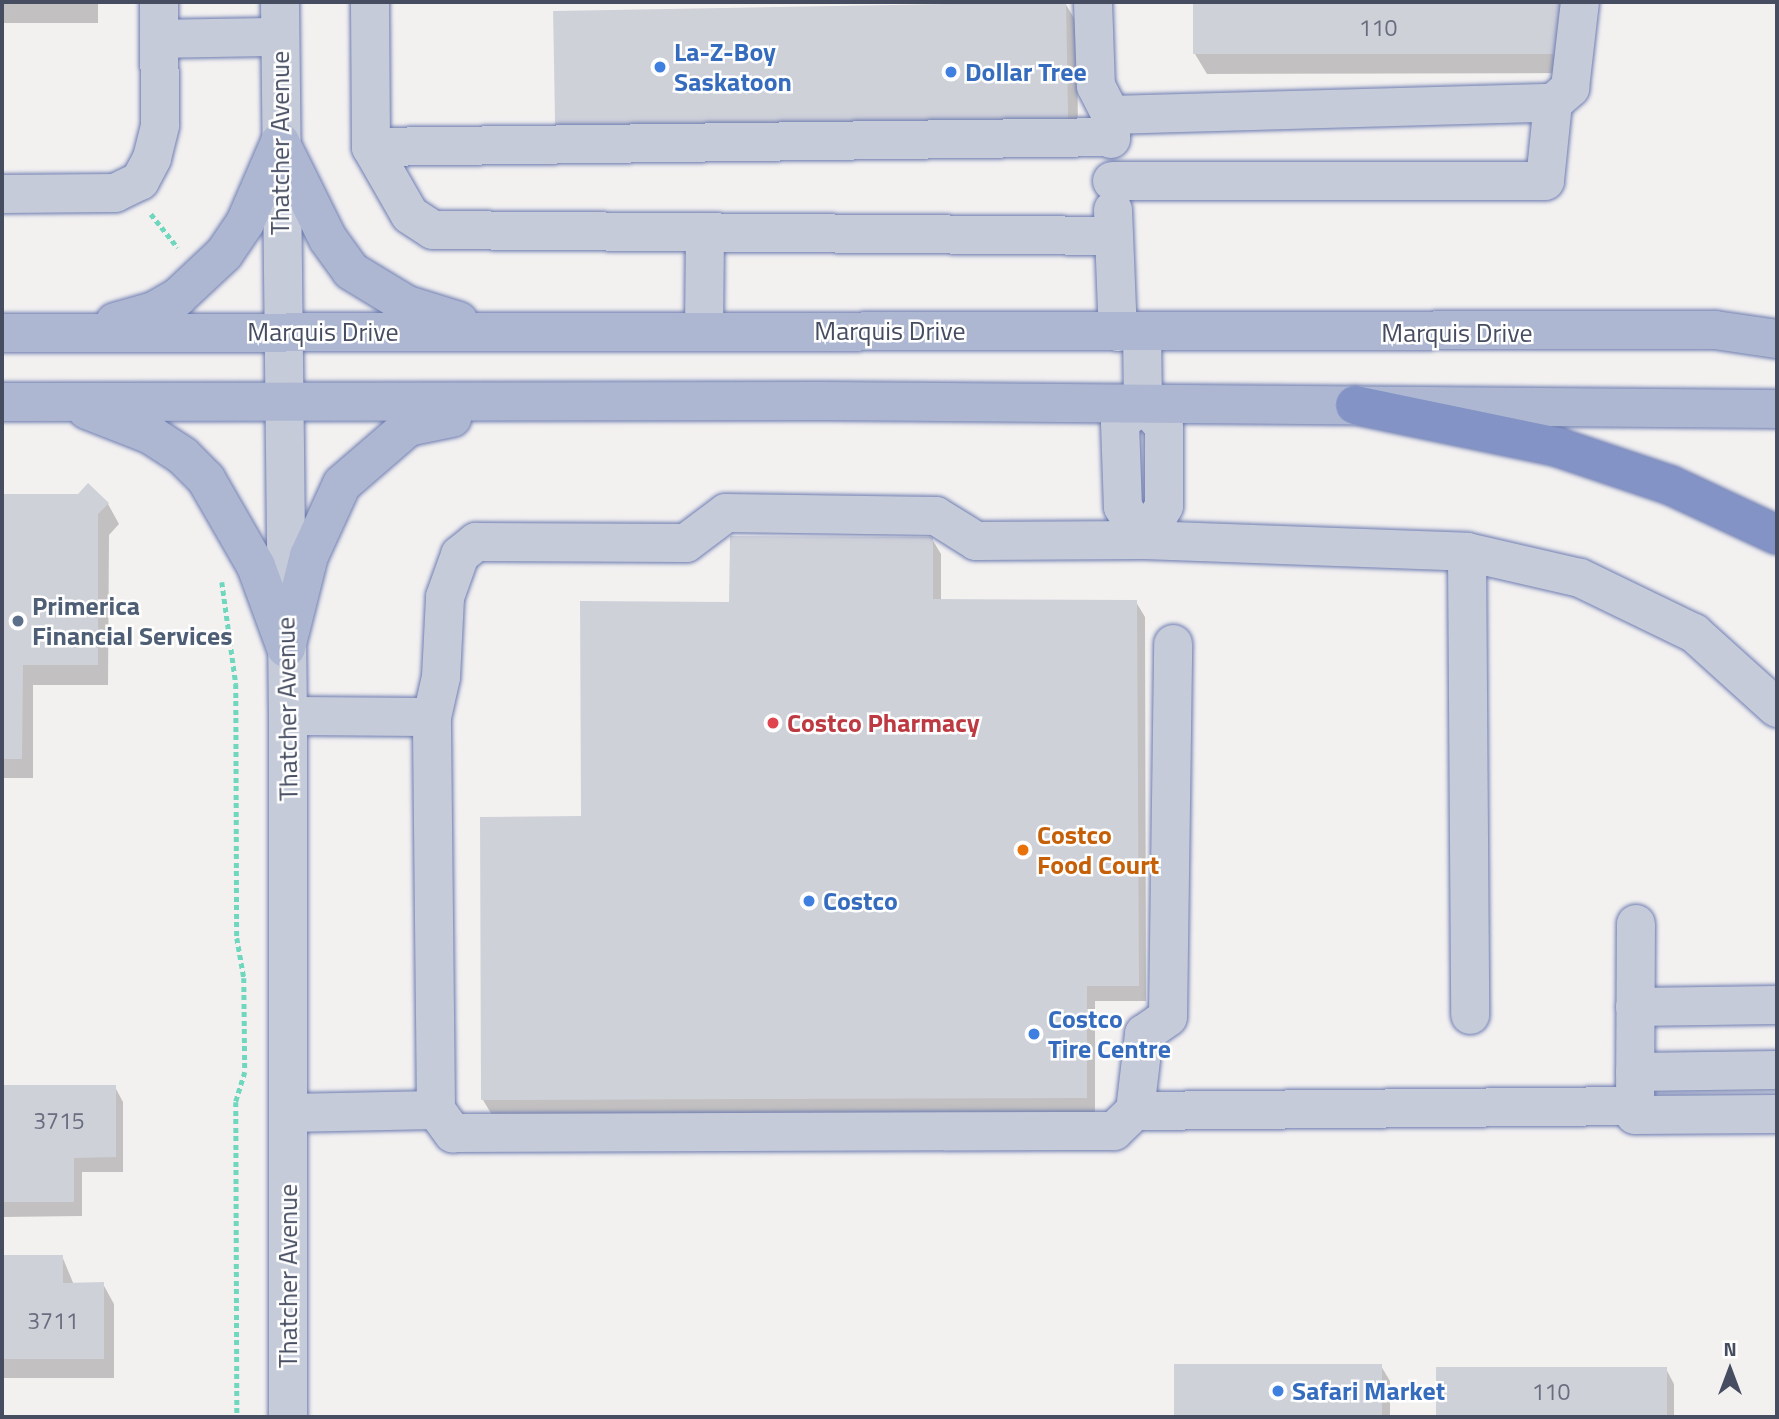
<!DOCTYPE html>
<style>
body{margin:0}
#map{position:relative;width:1779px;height:1419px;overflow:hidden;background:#f3f1f0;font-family:"Titillium Web",sans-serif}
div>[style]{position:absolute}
.shadow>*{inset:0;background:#0003;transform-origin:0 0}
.building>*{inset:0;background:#cfd1d9;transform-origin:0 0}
.path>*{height:4.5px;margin-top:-2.25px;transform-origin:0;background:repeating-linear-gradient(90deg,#6ed7bd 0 5px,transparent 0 8.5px)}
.roads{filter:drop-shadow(0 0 2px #6e7db1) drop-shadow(0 0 2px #6e7db1)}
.minor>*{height:38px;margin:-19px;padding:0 19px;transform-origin:19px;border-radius:19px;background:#c6cbda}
.major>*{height:38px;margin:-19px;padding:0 19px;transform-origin:19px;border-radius:19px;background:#adb7d2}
.highway>*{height:38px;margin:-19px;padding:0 19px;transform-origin:19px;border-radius:19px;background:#8393c5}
.dots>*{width:19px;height:19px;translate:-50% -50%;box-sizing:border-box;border:4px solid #fff;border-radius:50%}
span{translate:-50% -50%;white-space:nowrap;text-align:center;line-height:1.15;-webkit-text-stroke:5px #fff;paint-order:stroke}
.number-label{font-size:23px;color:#686e7f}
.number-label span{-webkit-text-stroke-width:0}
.shop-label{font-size:26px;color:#366cbe;font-weight:700}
.left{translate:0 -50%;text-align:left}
.street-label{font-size:26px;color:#464d61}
.service-label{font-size:26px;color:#4e5e75;font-weight:700}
.health-label{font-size:26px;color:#be3a42;font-weight:700}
.food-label{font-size:26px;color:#c56008;font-weight:700}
.frame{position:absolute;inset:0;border:4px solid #464d61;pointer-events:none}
.north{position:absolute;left:1695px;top:1335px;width:70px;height:70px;-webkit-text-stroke:5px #fff;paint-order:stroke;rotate:0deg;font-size:19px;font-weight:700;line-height:28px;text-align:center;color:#464d61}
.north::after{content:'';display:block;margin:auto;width:24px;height:32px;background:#464d61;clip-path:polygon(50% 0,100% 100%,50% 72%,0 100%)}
</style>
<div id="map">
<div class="shadow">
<div style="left:2px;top:2px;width:96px;height:21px"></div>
<div style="clip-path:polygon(1195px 2px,1573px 2px,1573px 73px,1207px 74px,1195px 54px)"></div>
<div style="clip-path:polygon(1065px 3px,1077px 23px,1078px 144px,568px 150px)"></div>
<div style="clip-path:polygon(2px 496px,79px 496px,108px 504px,119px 524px,109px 535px,108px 685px,33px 685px,33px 778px,2px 778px)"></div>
<div style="clip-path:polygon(932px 539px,941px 554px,941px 601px,1136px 602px,1145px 617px,1146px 1001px,1095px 1001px,1095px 1112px,492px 1115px,483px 1100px,583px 818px,731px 604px)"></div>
<div style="clip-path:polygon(2px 1087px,115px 1087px,123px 1102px,123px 1172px,82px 1172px,82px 1216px,2px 1217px)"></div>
<div style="clip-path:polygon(62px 1256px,74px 1285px,103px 1284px,114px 1304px,114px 1378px,2px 1378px,2px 1257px)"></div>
<div style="clip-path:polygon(1176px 1366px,1381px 1366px,1390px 1381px,1390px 1417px,1176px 1417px)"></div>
<div style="clip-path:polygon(1438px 1369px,1666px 1369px,1674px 1384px,1674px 1417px,1438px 1417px)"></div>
</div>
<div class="building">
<div style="left:1066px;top:2px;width:123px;height:513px;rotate:89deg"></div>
<div style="left:1193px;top:2px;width:370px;height:52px"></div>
<div style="clip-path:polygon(88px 483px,109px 503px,98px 514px,98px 665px,23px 665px,22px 759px,2px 759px,2px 494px,78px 494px)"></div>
<div style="clip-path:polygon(730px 536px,933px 537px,933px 599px,1137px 600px,1139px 986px,1087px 986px,1087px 1098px,481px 1100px,480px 817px,581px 816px,580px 601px,729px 602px)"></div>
<div style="clip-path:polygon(2px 1085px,116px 1085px,116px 1157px,74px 1158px,74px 1202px,2px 1202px)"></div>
<div style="clip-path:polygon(2px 1255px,63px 1255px,63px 1283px,104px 1282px,104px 1359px,2px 1359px)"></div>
<div style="left:1174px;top:1364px;width:208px;height:53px"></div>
<div style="left:1667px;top:1367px;width:50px;height:231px;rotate:90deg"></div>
</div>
<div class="path">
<div style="left:151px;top:214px;width:43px;rotate:51.5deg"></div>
<div style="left:222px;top:582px;width:103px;rotate:82.2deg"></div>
<div style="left:236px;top:684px;width:254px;rotate:89.8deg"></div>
<div style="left:237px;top:938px;width:41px;rotate:80.1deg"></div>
<div style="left:244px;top:978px;width:94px;rotate:89.4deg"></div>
<div style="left:245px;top:1072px;width:31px;rotate:107deg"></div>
<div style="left:236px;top:1102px;width:315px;rotate:89.8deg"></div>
</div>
<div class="roads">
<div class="minor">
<div style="left:280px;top:2px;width:714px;rotate:89.36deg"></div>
<div style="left:288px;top:716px;width:701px;rotate:90deg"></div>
<div style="left:370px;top:2px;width:145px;rotate:89.6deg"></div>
<div style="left:371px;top:147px;width:78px;rotate:60.2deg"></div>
<div style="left:410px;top:215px;width:27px;rotate:33deg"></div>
<div style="left:433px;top:230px;width:681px;rotate:0.5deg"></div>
<div style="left:1093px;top:2px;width:84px;rotate:88deg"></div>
<div style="left:1096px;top:86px;width:33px;rotate:63deg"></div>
<div style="left:1111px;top:115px;width:24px;rotate:90deg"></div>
<div style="left:159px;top:39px;width:120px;rotate:-1deg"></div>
<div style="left:1553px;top:103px;width:23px;rotate:-41deg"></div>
<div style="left:1570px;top:88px;width:87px;rotate:-83.4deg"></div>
<div style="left:1111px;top:115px;width:442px;rotate:-1.6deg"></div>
<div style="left:1553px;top:103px;width:78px;rotate:95.9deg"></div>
<div style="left:1545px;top:181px;width:433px;rotate:180deg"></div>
<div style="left:371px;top:147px;width:740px;rotate:-0.77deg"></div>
<div style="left:2px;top:194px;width:113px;rotate:-0.5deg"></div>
<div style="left:115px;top:193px;width:28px;rotate:-26deg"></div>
<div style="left:140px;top:181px;width:26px;rotate:-62deg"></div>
<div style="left:152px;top:158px;width:34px;rotate:-76deg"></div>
<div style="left:160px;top:125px;width:123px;rotate:-90.5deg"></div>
<div style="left:1113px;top:210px;width:122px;rotate:87.7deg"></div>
<div style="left:704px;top:331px;width:99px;rotate:-89.4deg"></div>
<div style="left:1142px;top:332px;width:71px;rotate:89.2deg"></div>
<div style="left:1143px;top:403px;width:31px;rotate:48deg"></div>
<div style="left:1164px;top:426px;width:80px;rotate:90deg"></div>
<div style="left:1164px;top:506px;width:39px;rotate:120deg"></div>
<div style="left:1143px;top:403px;width:30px;rotate:139deg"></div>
<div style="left:1120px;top:423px;width:84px;rotate:88deg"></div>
<div style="left:1123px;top:507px;width:39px;rotate:58deg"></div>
<div style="left:1467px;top:552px;width:463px;rotate:89.6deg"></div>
<div style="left:288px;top:716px;width:144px;rotate:0.4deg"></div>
<div style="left:1635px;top:1007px;width:142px;rotate:-0.8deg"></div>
<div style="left:1635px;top:1072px;width:142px;rotate:-0.8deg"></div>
<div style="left:1635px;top:1106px;width:9px;rotate:90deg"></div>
<div style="left:1635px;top:1115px;width:142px;rotate:-0.4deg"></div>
<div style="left:436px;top:1110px;width:393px;rotate:-90.6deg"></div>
<div style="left:432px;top:717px;width:41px;rotate:-77.3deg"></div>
<div style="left:441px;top:677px;width:80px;rotate:-87.1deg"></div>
<div style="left:445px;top:597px;width:45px;rotate:-70.3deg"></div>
<div style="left:460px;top:555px;width:21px;rotate:-39deg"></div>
<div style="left:476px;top:542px;width:210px;rotate:0.3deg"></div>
<div style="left:686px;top:543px;width:50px;rotate:-36.9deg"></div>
<div style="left:726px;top:513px;width:210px;rotate:0.8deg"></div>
<div style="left:936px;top:516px;width:47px;rotate:32deg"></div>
<div style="left:976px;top:541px;width:168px;rotate:-0.3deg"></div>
<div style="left:1144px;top:540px;width:323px;rotate:2.1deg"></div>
<div style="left:1467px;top:552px;width:116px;rotate:13deg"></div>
<div style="left:1580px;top:578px;width:127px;rotate:25.8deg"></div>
<div style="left:1694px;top:633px;width:112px;rotate:42.1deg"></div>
<div style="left:1135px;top:1111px;width:78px;rotate:-83.3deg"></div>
<div style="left:1144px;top:1034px;width:29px;rotate:-35deg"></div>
<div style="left:1168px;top:1017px;width:373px;rotate:-89.2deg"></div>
<div style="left:289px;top:1113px;width:147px;rotate:-1.2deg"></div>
<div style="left:436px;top:1110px;width:29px;rotate:54deg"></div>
<div style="left:453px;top:1133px;width:614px;rotate:-0.19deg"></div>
<div style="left:1067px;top:1131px;width:47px"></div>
<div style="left:1114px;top:1131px;width:29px;rotate:-44deg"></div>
<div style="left:1135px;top:1111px;width:500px;rotate:-0.57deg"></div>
<div style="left:1635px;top:1106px;width:182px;rotate:-89.7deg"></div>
</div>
<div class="major">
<div style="left:280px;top:142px;width:108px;rotate:63.7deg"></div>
<div style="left:328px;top:239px;width:39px;rotate:54deg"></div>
<div style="left:351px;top:271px;width:66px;rotate:31.3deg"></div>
<div style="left:407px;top:305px;width:54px;rotate:17.1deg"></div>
<div style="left:115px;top:322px;width:41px;rotate:-15.8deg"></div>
<div style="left:154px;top:311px;width:28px;rotate:-30deg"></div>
<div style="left:178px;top:297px;width:63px;rotate:-43.1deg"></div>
<div style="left:224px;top:254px;width:37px;rotate:-56deg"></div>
<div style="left:245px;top:223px;width:88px;rotate:-66.6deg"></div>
<div style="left:2px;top:333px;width:1713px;rotate:-0.1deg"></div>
<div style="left:1715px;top:330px;width:63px;rotate:8.3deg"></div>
<div style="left:2px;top:402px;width:823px;rotate:-0.07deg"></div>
<div style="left:825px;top:401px;width:952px;rotate:0.48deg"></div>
<div style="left:87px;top:410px;width:69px;rotate:21.3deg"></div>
<div style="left:151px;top:435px;width:38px;rotate:33deg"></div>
<div style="left:183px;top:456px;width:33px;rotate:45deg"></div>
<div style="left:206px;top:479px;width:100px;rotate:60.1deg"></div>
<div style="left:256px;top:566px;width:87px;rotate:69.9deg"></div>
<div style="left:286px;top:648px;width:95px;rotate:-76deg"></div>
<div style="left:309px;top:556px;width:79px;rotate:-65.4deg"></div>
<div style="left:342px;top:484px;width:87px;rotate:-40.8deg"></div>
<div style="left:408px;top:427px;width:45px;rotate:-11.6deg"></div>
</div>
<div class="highway">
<div style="left:1355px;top:405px;width:206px;rotate:11.7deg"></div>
<div style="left:1557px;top:447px;width:119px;rotate:18.6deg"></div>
<div style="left:1670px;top:485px;width:118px;rotate:25deg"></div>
</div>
</div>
<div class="dots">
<div style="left:660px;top:67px;background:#3f7fe0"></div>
<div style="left:951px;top:72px;background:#3f7fe0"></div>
<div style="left:18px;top:621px;background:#5c6f8a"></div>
<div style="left:773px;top:723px;background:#e0444e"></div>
<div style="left:1023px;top:850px;background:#e8710a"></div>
<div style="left:809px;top:901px;background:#3f7fe0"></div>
<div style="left:1034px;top:1034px;background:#3f7fe0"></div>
<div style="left:1278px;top:1391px;background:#3f7fe0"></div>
</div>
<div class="number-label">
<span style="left:1378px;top:28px">110</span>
<span style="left:59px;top:1121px">3715</span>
<span style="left:53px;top:1321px">3711</span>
<span style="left:1551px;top:1392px">110</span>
</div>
<div class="shop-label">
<span class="left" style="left:674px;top:67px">La-Z-Boy<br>Saskatoon</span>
<span class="left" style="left:965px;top:72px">Dollar Tree</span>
<span class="left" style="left:823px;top:901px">Costco</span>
<span class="left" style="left:1048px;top:1034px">Costco<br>Tire Centre</span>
<span class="left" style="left:1292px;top:1391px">Safari Market</span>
</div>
<div class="street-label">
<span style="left:280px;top:143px;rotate:-90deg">Thatcher Avenue</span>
<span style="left:890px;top:331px">Marquis Drive</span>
<span style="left:323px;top:332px">Marquis Drive</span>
<span style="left:1457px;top:333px">Marquis Drive</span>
<span style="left:287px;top:709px;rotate:-91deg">Thatcher Avenue</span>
<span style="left:288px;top:1276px;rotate:-90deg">Thatcher Avenue</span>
</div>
<div class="service-label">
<span class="left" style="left:32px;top:621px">Primerica<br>Financial Services</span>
</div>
<div class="health-label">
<span class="left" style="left:787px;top:723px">Costco Pharmacy</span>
</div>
<div class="food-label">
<span class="left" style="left:1037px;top:850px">Costco<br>Food Court</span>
</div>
<div class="frame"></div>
<div class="north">N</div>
</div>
